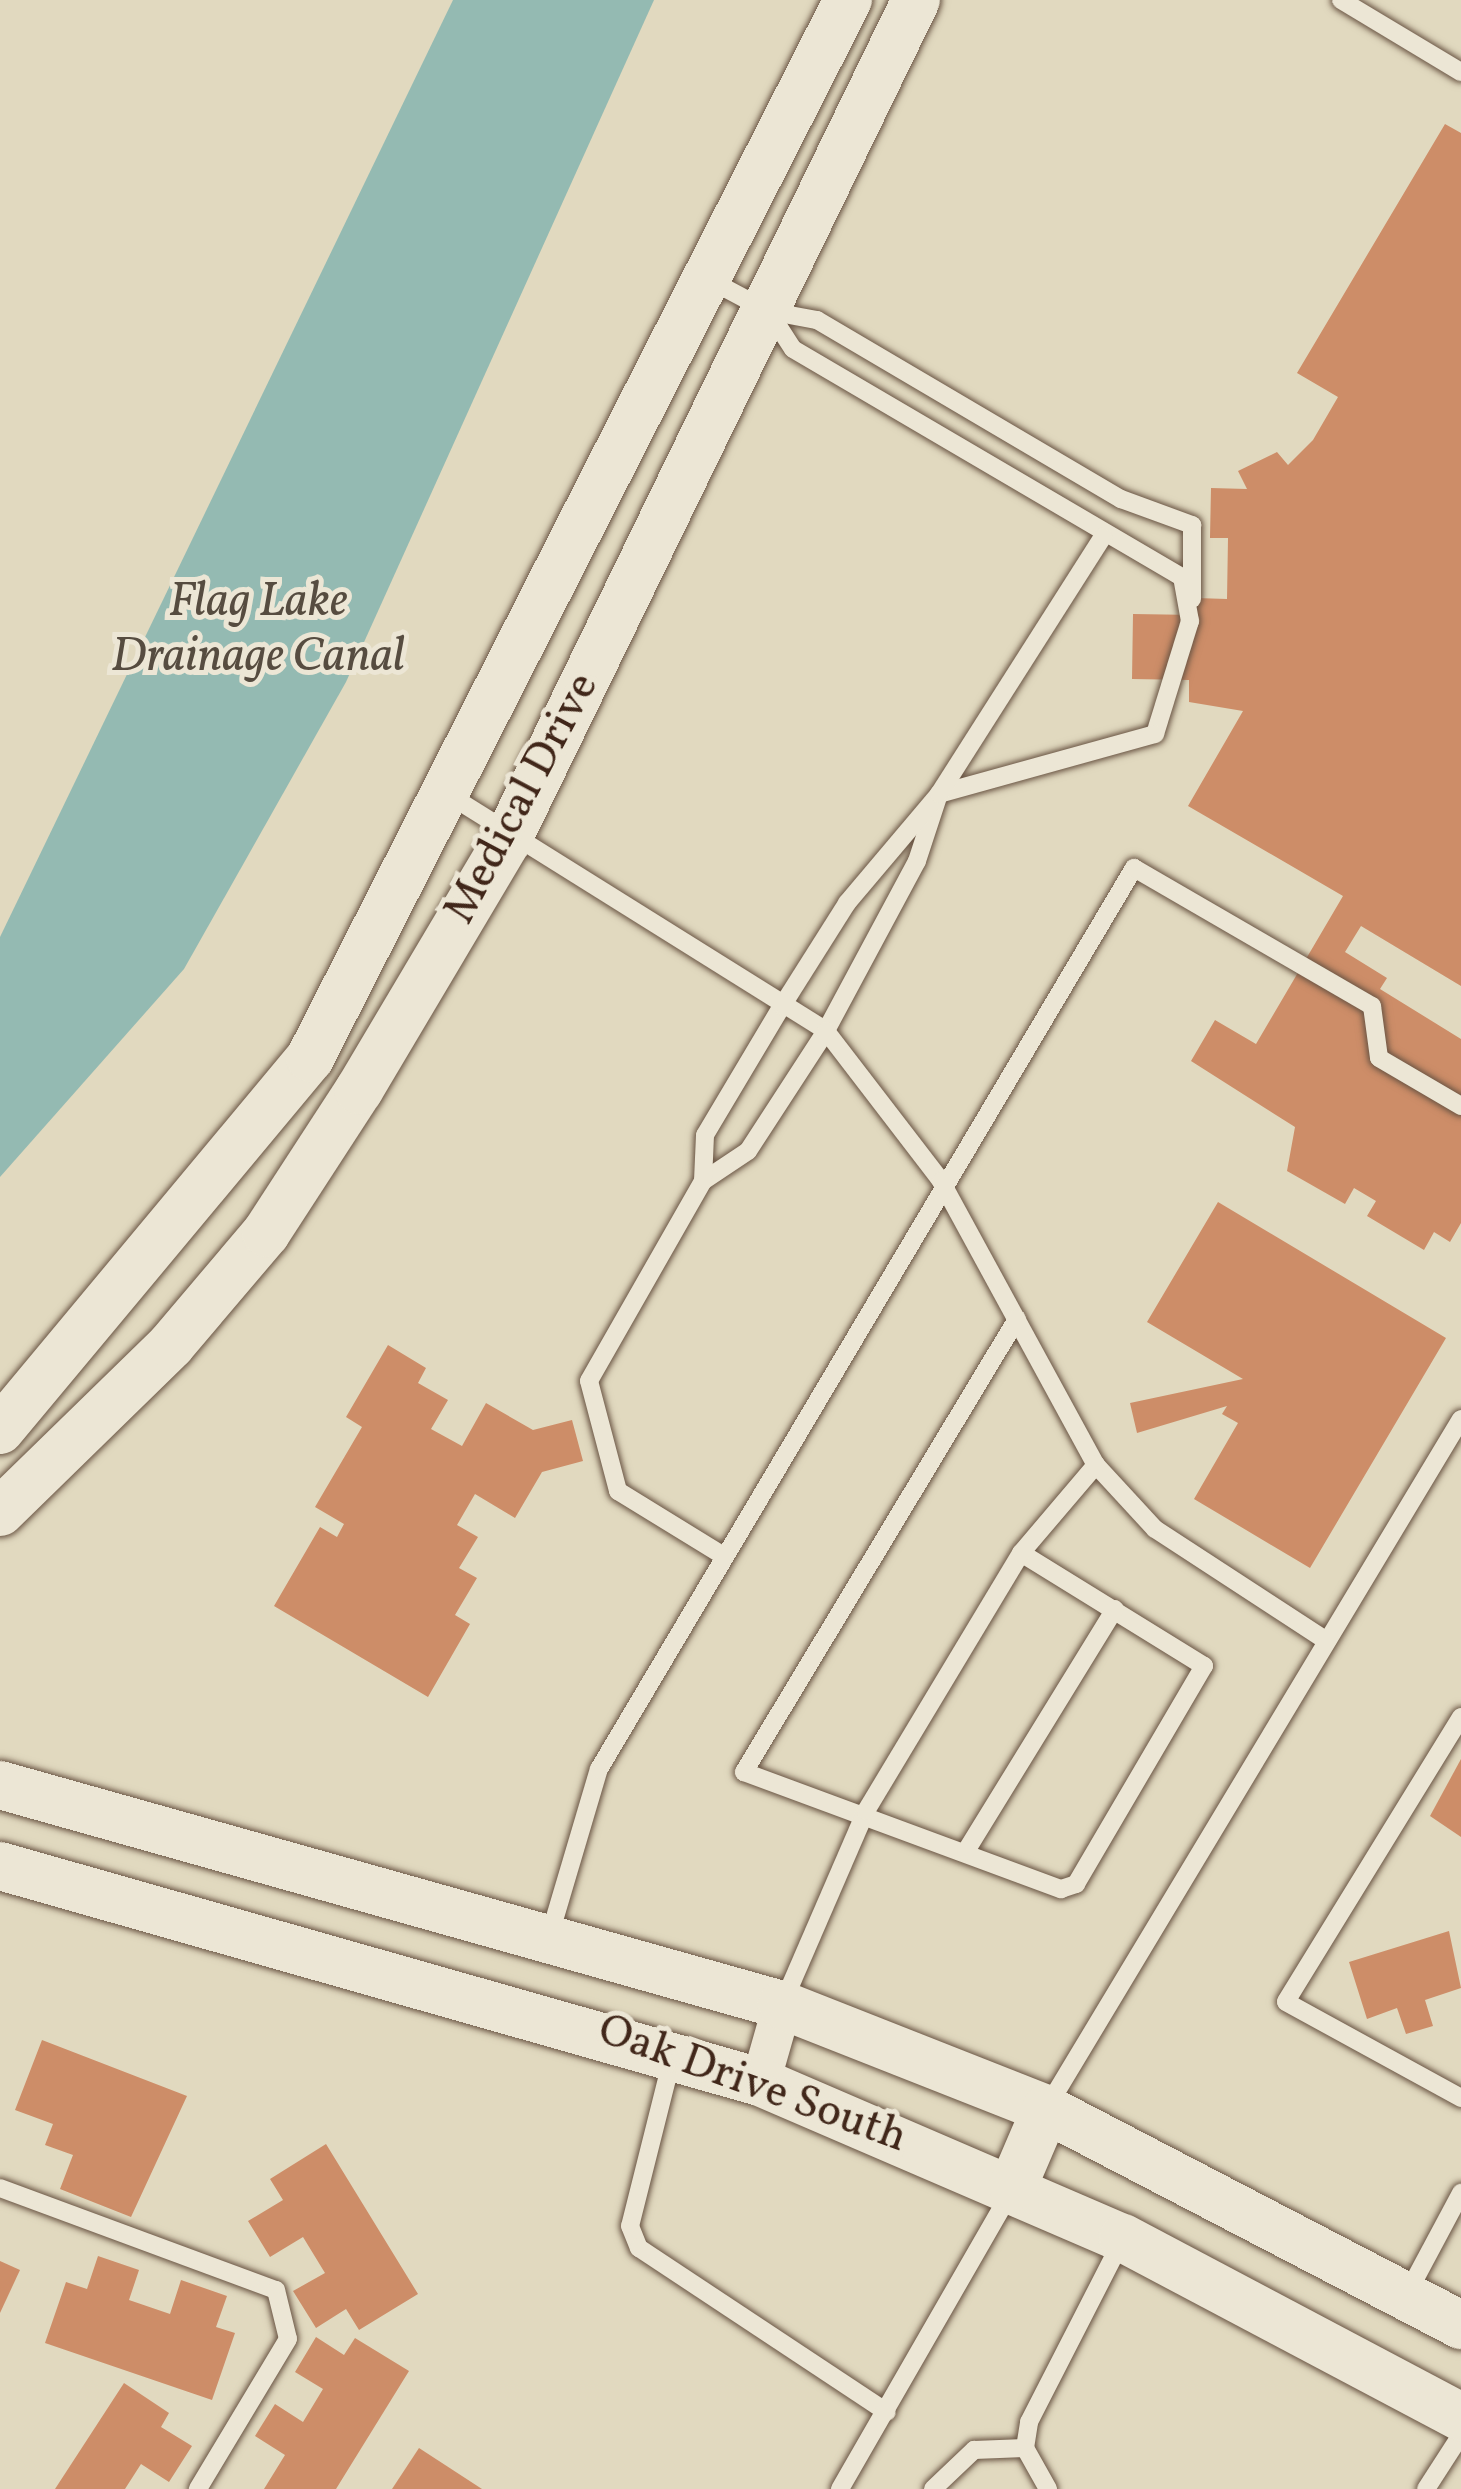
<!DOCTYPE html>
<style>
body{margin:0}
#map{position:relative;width:1461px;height:2489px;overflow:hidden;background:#e1d9bf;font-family:Vollkorn,serif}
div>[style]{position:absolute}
.water>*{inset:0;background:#94bab2}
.building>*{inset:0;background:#cd8d68}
.roads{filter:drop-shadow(0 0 3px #695443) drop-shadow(0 0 3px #695443)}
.service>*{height:18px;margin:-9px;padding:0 9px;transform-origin:9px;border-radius:9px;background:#ece6d5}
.minor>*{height:39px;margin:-19.5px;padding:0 19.5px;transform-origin:19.5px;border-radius:19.5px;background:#ece6d5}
.tertiary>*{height:48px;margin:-24px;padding:0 24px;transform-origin:24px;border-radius:24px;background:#ece6d5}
span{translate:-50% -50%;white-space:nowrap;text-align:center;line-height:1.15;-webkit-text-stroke:10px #ece6d5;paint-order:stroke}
.street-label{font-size:45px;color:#41271a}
.water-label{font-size:48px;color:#564c40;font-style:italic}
</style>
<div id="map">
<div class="water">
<div style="clip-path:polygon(453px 0,654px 0,346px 682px,184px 969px,0 1177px,0 937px)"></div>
</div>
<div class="building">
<div style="clip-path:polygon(1445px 124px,1461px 133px,1461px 986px,1361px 926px,1345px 952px,1387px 978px,1380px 989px,1461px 1039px,1461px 1223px,1450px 1242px,1434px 1232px,1424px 1250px,1367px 1216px,1376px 1201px,1354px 1188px,1345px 1204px,1287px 1171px,1295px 1127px,1191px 1061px,1215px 1020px,1256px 1044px,1343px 896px,1188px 806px,1243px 711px,1189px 702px,1189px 680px,1132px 679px,1133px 614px,1196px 615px,1196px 598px,1227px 599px,1228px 538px,1210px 538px,1211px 488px,1247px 489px,1238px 471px,1277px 452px,1288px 465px,1313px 440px,1338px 397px,1297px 373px)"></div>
<div style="clip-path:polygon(1218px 1202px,1446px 1338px,1310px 1568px,1194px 1499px,1238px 1423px,1222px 1414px,1227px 1406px,1137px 1433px,1130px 1403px,1243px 1379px,1147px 1322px)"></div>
<div style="clip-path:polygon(388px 1345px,426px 1368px,418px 1383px,448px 1400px,431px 1429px,462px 1446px,486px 1403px,533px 1430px,572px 1420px,583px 1461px,542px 1472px,515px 1518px,475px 1494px,457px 1525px,478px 1537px,459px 1568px,477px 1578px,455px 1615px,470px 1624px,428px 1697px,274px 1606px,320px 1527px,337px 1537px,344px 1524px,315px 1507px,362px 1427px,346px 1417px)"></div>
<div style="clip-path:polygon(1461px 1759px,1461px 1837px,1430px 1816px)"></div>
<div style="clip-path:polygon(1449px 1931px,1461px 1988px,1425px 2000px,1433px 2026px,1406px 2034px,1397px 2008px,1367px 2019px,1349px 1962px)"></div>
<div style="clip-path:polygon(42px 2040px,187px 2096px,131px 2217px,60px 2189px,73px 2155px,45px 2145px,53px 2124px,15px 2110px)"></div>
<div style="clip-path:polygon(326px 2144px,418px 2294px,359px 2330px,346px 2309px,316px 2328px,293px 2291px,325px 2273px,303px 2237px,270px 2257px,248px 2221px,283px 2200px,270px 2179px)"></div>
<div style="clip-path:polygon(98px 2256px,139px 2270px,129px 2300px,170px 2314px,181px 2280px,227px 2296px,216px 2327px,235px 2333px,212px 2400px,45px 2343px,66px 2282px,87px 2289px)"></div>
<div style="clip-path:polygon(0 2261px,20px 2270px,0 2313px)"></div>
<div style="clip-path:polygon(316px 2337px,344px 2355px,355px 2338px,409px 2371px,336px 2489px,264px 2489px,285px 2455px,255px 2436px,275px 2404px,303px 2422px,323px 2389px,295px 2372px)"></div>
<div style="clip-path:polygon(124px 2383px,169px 2413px,161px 2427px,192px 2446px,169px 2482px,141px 2464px,125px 2489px,55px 2489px)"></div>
<div style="clip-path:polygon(419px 2448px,482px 2489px,392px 2489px)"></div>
</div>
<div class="roads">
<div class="service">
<div style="left:1341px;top:0;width:140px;rotate:31deg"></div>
<div style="left:708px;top:279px;width:68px;rotate:28.1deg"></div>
<div style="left:768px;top:311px;width:50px;rotate:10.4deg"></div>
<div style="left:817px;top:320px;width:353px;rotate:30.5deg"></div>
<div style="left:1121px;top:499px;width:76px;rotate:20.1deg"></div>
<div style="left:1192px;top:525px;width:74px;rotate:90deg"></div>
<div style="left:771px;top:315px;width:40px;rotate:57.1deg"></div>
<div style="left:793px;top:349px;width:451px;rotate:30.4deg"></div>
<div style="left:1182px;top:577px;width:45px;rotate:79.7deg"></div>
<div style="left:1190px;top:621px;width:118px;rotate:107.2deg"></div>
<div style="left:1155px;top:734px;width:224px;rotate:164.5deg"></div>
<div style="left:939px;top:794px;width:71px;rotate:108.2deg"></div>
<div style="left:917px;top:861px;width:193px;rotate:118.2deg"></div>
<div style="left:826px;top:1031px;width:143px;rotate:123deg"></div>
<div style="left:748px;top:1151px;width:54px;rotate:146.3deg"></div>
<div style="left:703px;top:1181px;width:46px;rotate:-87.5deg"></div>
<div style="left:705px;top:1135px;width:150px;rotate:-59.2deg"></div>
<div style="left:782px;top:1006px;width:122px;rotate:-57.7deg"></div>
<div style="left:847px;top:903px;width:143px;rotate:-49.8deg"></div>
<div style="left:939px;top:794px;width:305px;rotate:-57.5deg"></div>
<div style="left:449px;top:795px;width:445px;rotate:32deg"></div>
<div style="left:826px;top:1031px;width:189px;rotate:52.5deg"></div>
<div style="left:941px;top:1181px;width:324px;rotate:61.4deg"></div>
<div style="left:1096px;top:1465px;width:87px;rotate:47.3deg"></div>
<div style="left:1155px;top:1529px;width:205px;rotate:33.1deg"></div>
<div style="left:703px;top:1181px;width:230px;rotate:119.7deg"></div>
<div style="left:589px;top:1381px;width:114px;rotate:75.2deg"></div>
<div style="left:618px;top:1491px;width:122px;rotate:31.6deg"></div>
<div style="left:1017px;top:1319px;width:529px;rotate:121.08deg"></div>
<div style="left:744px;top:1772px;width:338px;rotate:20.3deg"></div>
<div style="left:1061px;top:1889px;width:16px;rotate:-18deg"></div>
<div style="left:1076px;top:1884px;width:253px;rotate:-59.6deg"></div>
<div style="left:1204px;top:1666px;width:215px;rotate:-148.3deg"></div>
<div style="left:1461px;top:1717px;width:334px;rotate:121.6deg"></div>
<div style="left:1286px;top:2002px;width:200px;rotate:28.7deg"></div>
<div style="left:966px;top:1851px;width:284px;rotate:-58.4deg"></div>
<div style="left:550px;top:1934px;width:172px;rotate:-73.5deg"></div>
<div style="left:599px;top:1769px;width:1048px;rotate:-59.3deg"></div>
<div style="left:1134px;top:868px;width:275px;rotate:30.1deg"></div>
<div style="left:1372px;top:1006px;width:52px;rotate:82.3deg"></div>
<div style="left:1379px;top:1058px;width:95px;rotate:30.3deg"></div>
<div style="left:782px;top:2005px;width:211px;rotate:-66.6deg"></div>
<div style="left:866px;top:1811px;width:301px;rotate:-59deg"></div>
<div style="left:1021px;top:1553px;width:116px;rotate:-49.6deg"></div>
<div style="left:672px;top:2059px;width:172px;rotate:104.1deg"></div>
<div style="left:630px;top:2226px;width:24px;rotate:68deg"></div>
<div style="left:639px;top:2248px;width:297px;rotate:33.5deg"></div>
<div style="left:1046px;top:2109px;width:805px;rotate:-58.98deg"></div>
<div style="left:0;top:2188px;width:294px;rotate:20.3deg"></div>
<div style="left:276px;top:2290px;width:50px;rotate:76.2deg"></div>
<div style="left:288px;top:2339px;width:175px;rotate:121deg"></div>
<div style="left:1407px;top:2294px;width:115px;rotate:-61.9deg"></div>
<div style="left:840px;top:2489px;width:343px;rotate:-60.1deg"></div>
<div style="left:933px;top:2489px;width:57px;rotate:-43.6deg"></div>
<div style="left:974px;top:2450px;width:51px;rotate:-2.2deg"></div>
<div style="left:1048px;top:2489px;width:47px;rotate:-119.3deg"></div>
<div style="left:1025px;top:2448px;width:26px;rotate:-81deg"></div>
<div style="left:1029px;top:2422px;width:207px;rotate:-62.9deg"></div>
<div style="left:1426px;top:2489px;width:64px;rotate:-57.1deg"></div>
</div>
<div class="minor">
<div style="left:760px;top:2082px;width:80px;rotate:-74.1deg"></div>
</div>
<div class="tertiary">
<div style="left:0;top:1430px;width:484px;rotate:-50.2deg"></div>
<div style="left:310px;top:1058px;width:1187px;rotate:-63.05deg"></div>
<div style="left:0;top:1512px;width:239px;rotate:-44.3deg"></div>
<div style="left:171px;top:1345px;width:147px;rotate:-49.7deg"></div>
<div style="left:266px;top:1233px;width:171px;rotate:-57deg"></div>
<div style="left:359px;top:1090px;width:290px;rotate:-59.3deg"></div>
<div style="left:507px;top:841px;width:935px;rotate:-64.07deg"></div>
<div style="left:0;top:1785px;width:812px;rotate:15.71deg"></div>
<div style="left:782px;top:2005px;width:284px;rotate:21.5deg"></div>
<div style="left:1046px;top:2109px;width:468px;rotate:27.5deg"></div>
<div style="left:0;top:1866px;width:790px;rotate:15.87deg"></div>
<div style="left:760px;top:2082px;width:395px;rotate:23.3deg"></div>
<div style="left:1123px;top:2238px;width:382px;rotate:27.9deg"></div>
<div style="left:1013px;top:2186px;width:84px;rotate:-66.8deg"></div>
</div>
</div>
<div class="street-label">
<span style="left:523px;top:799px;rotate:-62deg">Medical Drive</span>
<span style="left:752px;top:2085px;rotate:20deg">Oak Drive South</span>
</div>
<div class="water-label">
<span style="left:258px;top:630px">Flag Lake<br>Drainage Canal</span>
</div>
</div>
